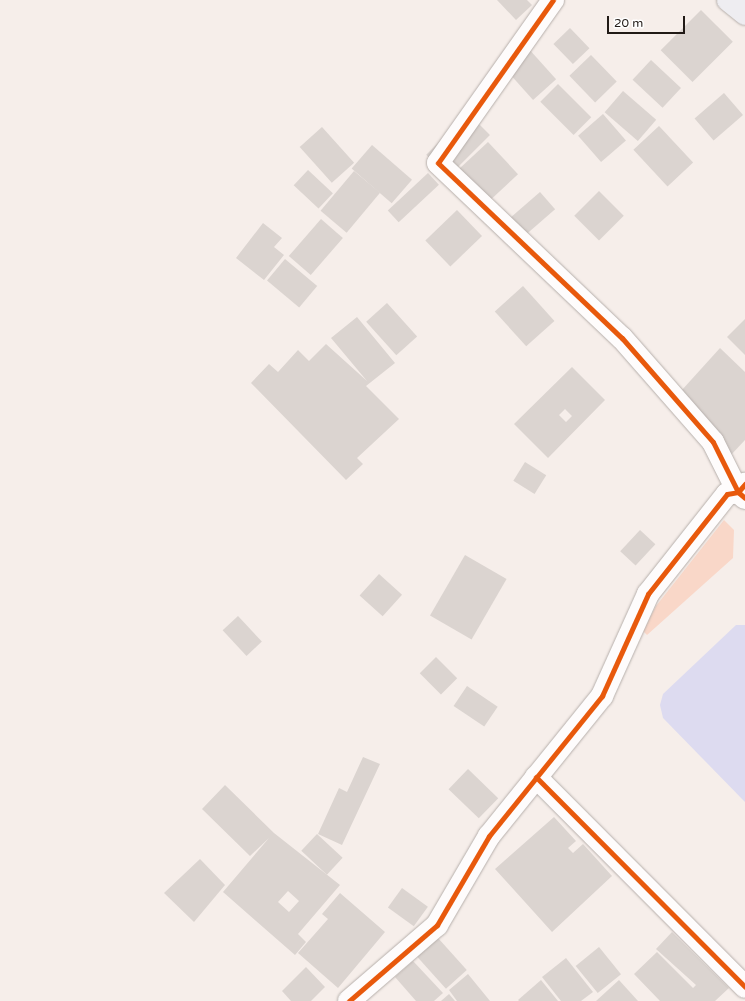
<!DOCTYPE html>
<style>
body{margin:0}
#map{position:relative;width:745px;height:1001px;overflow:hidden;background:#f6eeea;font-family:"Varela Round",sans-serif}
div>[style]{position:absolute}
.green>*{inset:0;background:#f9d7c8}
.water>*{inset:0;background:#dddbf0}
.building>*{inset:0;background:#dbd4d0;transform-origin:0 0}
.roads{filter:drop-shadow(0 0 1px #b6afab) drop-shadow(0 0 1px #b6afab)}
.street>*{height:22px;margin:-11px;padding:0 11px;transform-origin:11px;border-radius:11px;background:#fefcfc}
.primary>*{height:22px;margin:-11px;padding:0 11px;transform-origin:11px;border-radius:11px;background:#eeedf1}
.cycleway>*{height:5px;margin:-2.5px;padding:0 2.5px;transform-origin:2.5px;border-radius:2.5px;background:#e8590c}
span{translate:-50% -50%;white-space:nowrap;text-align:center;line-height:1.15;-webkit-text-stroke:3px #fff;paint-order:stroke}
.scale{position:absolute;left:607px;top:16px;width:78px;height:18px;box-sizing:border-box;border:2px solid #211a16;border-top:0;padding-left:5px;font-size:12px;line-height:14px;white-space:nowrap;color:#211a16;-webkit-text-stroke:3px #fff;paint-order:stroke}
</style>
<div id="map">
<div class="green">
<div style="clip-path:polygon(724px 520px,734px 530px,733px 558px,647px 635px,643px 631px,656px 606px)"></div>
</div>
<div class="water">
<div style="clip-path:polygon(736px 625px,745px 625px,745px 802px,663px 718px,660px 705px,663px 694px)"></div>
</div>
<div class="building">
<div style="clip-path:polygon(497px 0,527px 0,532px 5px,516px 20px)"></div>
<div style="left:701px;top:10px;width:45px;height:57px;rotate:45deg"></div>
<div style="left:570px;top:28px;width:28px;height:23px;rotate:46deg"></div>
<div style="left:528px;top:48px;width:42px;height:31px;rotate:48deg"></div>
<div style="left:591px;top:55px;width:37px;height:30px;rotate:46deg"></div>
<div style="left:651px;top:60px;width:41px;height:27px;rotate:43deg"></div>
<div style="left:558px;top:84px;width:47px;height:25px;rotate:45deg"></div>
<div style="left:623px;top:91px;width:44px;height:28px;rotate:41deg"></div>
<div style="left:724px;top:93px;width:29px;height:39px;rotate:49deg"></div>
<div style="left:468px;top:113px;width:31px;height:59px;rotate:45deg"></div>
<div style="left:603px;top:114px;width:35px;height:33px;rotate:49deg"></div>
<div style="left:659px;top:126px;width:50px;height:35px;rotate:47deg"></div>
<div style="left:322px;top:127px;width:48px;height:30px;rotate:48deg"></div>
<div style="left:488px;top:142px;width:44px;height:47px;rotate:47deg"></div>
<div style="left:372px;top:145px;width:53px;height:31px;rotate:41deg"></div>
<div style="left:308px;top:170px;width:34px;height:21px;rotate:43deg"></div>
<div style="left:354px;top:171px;width:34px;height:52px;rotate:40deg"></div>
<div style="left:428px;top:173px;width:16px;height:55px;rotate:47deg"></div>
<div style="left:599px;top:191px;width:35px;height:35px;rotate:45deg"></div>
<div style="left:540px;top:192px;width:23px;height:48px;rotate:49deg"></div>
<div style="left:457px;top:210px;width:36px;height:44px;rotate:46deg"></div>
<div style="left:321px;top:219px;width:29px;height:49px;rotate:41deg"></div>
<div style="clip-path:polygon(263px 223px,282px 238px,274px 247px,284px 255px,264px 280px,236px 258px)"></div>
<div style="left:285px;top:259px;width:42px;height:28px;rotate:40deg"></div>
<div style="left:523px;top:286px;width:47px;height:38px;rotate:48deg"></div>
<div style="left:387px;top:303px;width:45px;height:28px;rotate:48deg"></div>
<div style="clip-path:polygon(357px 317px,395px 363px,366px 386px,399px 419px,357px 458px,363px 464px,346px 480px,251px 383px,269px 364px,278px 372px,298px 350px,309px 361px,326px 344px,367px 381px,331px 338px)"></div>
<div style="clip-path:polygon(745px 319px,745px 355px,727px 337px)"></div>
<div style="clip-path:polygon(720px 348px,745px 372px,745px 440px,730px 456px,672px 401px)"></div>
<div style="clip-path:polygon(evenodd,572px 367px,605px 400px,548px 458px,514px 424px,572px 367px,565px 409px,572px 416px,566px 422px,559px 415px,565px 409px)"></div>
<div style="left:525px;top:462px;width:25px;height:22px;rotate:32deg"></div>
<div style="left:640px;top:530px;width:21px;height:29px;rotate:43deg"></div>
<div style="left:465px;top:555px;width:48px;height:70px;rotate:30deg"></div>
<div style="left:379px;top:574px;width:31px;height:29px;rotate:42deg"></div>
<div style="left:238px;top:616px;width:35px;height:21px;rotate:47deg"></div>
<div style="left:436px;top:657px;width:30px;height:23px;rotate:45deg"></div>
<div style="left:467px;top:686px;width:37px;height:24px;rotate:34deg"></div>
<div style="clip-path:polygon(363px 757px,380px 764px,342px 845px,318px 834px,339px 788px,347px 792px)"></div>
<div style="left:468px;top:769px;width:42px;height:28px;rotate:44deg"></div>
<div style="clip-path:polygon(evenodd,225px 785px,274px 833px,340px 885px,298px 934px,306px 942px,295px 955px,223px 892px,269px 838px,250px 856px,202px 809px,225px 785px,288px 891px,299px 901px,289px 912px,278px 902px,288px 891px)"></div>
<div style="clip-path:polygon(554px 817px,576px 841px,568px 848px,573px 853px,583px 844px,612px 876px,552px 932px,495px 869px)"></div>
<div style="left:317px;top:834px;width:35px;height:23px;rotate:43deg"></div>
<div style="clip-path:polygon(200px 859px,225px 885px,194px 922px,164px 893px)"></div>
<div style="left:402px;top:888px;width:32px;height:24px;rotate:36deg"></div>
<div style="clip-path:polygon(340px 893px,385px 932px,338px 988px,298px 953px,328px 919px,322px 914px)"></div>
<div style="clip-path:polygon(672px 932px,729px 988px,715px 1001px,660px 1001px,634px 974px,657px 952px,693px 988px,696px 985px,656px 949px)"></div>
<div style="left:438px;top:938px;width:43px;height:28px;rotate:48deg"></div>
<div style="left:599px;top:947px;width:35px;height:30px;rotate:51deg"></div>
<div style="clip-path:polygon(566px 958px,593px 992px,581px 1001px,561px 1001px,542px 977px)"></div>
<div style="clip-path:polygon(413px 961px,443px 993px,434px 1001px,416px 1001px,395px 977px)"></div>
<div style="clip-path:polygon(306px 967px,325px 987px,311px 1001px,291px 1001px,282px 991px)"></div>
<div style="clip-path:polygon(468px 974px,490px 1001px,457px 1001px,449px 990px)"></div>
<div style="clip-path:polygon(541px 980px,558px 1001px,519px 1001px,518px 1000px)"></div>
<div style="clip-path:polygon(619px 980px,638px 1001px,596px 1001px)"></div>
<div style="clip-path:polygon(449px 994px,455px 1001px,441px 1001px)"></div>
</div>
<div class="roads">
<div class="street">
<div style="left:553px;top:0;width:199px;rotate:125.2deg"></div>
<div style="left:438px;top:163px;width:254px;rotate:43.6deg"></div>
<div style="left:622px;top:338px;width:138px;rotate:48.8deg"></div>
<div style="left:713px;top:442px;width:56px;rotate:63.4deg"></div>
<div style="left:738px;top:492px;width:11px;rotate:-49deg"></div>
<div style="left:536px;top:777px;width:296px;rotate:45.1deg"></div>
<div style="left:349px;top:1001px;width:116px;rotate:-40.8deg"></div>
<div style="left:437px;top:925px;width:103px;rotate:-59.7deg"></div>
<div style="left:489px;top:836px;width:180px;rotate:-51.1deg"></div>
<div style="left:602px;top:696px;width:112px;rotate:-65.7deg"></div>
<div style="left:648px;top:594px;width:127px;rotate:-51.7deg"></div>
<div style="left:727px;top:494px;width:11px;rotate:-10deg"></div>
<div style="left:738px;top:492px;width:9px;rotate:41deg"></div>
</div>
<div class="primary">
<div style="left:728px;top:0;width:22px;rotate:39deg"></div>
</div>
</div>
<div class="cycleway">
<div style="left:553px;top:0;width:199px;rotate:125.2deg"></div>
<div style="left:438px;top:163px;width:254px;rotate:43.6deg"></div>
<div style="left:622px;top:338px;width:138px;rotate:48.8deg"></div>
<div style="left:713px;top:442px;width:56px;rotate:63.4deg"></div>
<div style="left:738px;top:492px;width:11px;rotate:-49deg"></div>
<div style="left:536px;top:777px;width:296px;rotate:45.1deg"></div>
<div style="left:349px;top:1001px;width:116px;rotate:-40.8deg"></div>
<div style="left:437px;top:925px;width:103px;rotate:-59.7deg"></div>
<div style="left:489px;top:836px;width:180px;rotate:-51.1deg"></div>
<div style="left:602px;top:696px;width:112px;rotate:-65.7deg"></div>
<div style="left:648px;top:594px;width:127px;rotate:-51.7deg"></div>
<div style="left:727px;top:494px;width:11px;rotate:-10deg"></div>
<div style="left:738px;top:492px;width:9px;rotate:41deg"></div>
</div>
<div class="scale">20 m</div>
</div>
